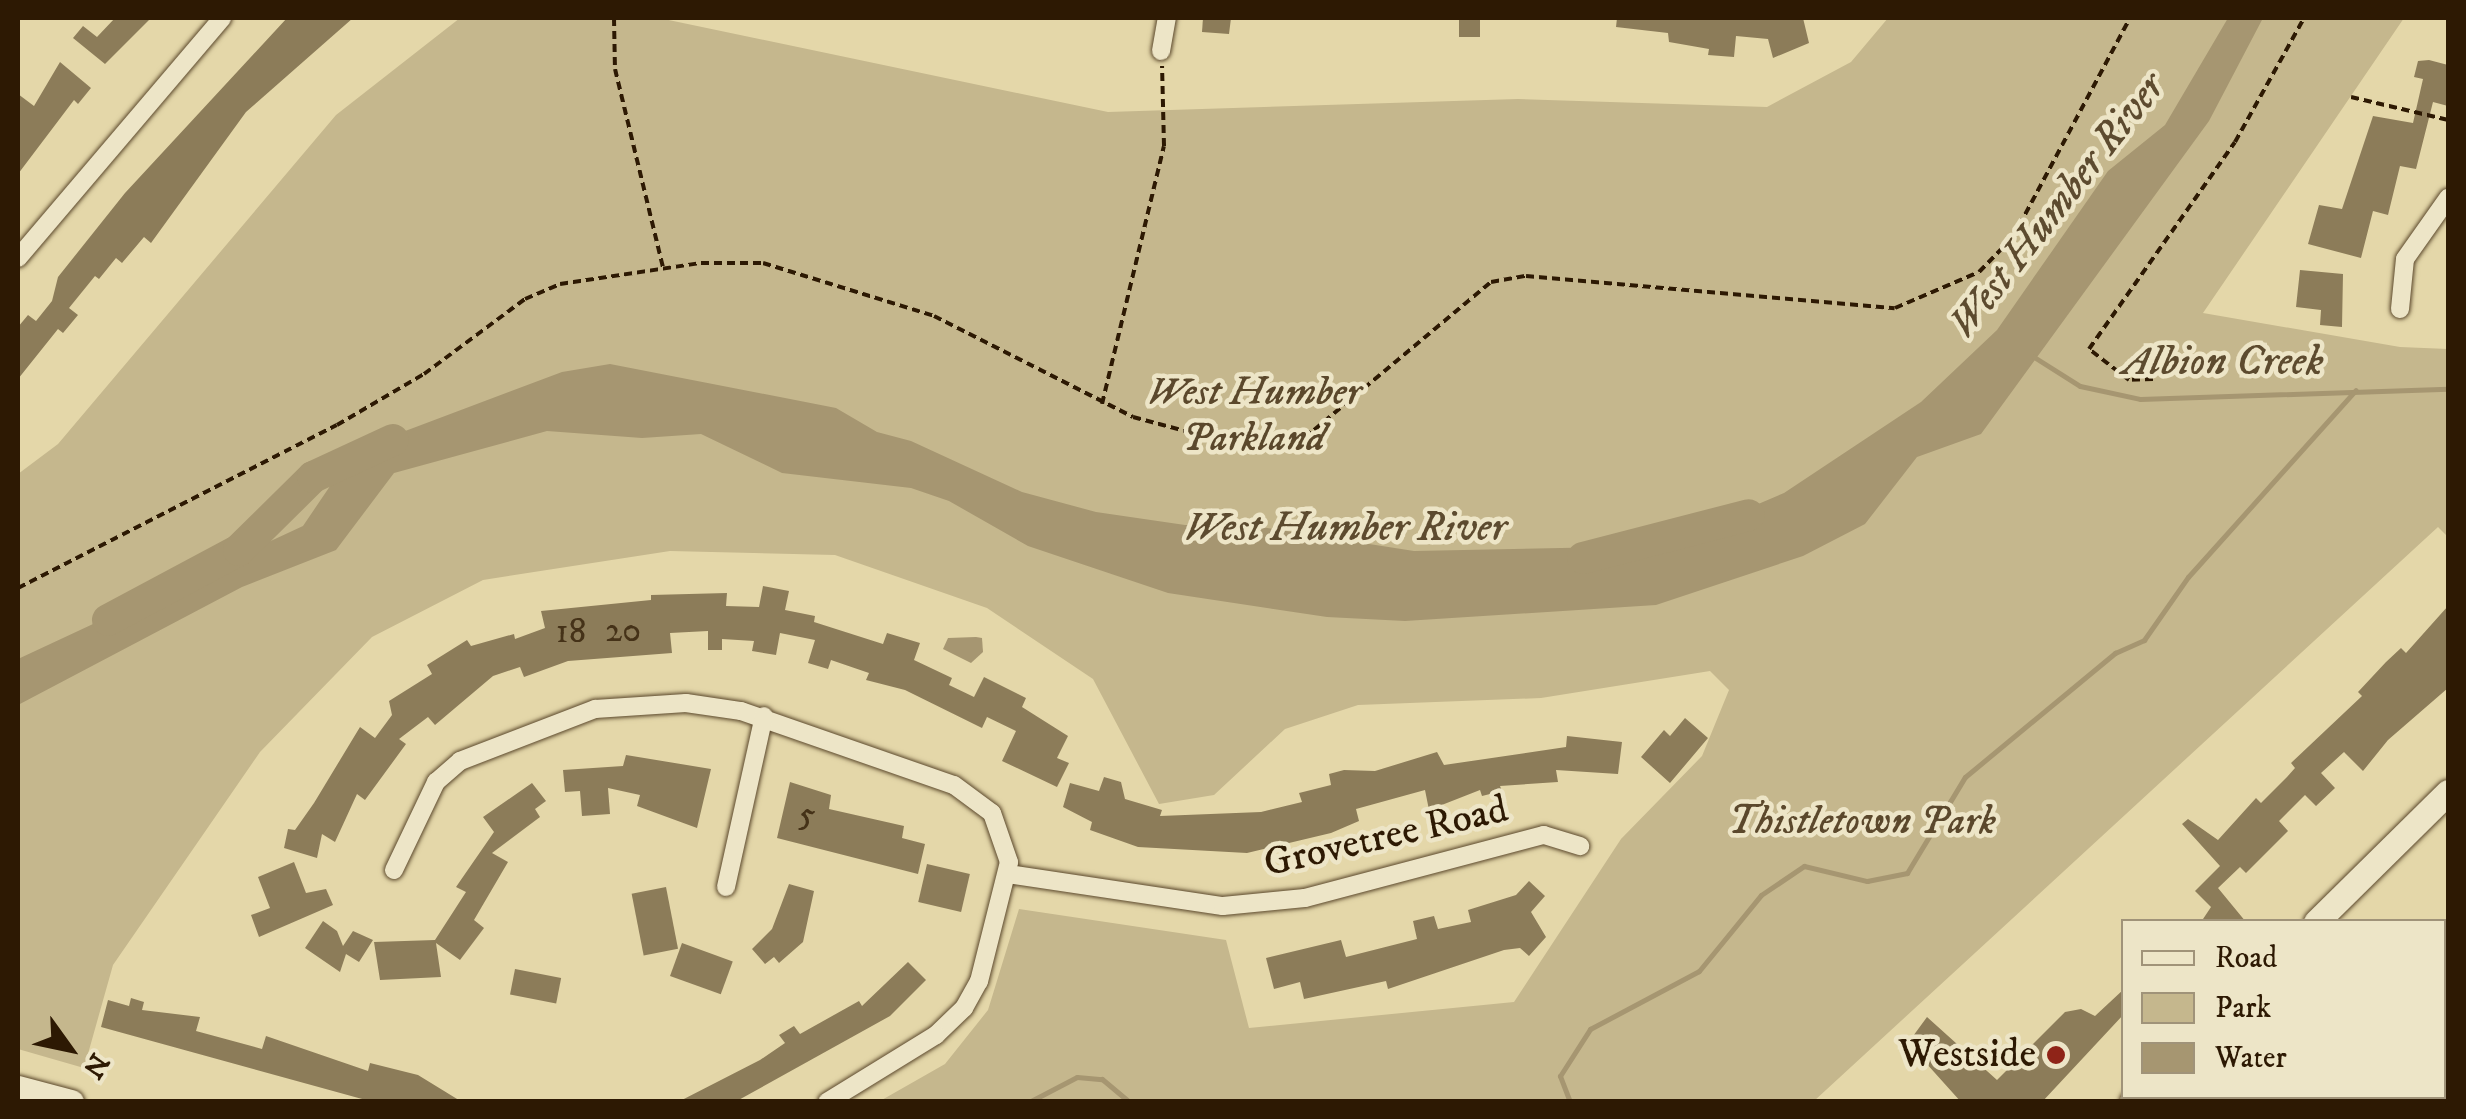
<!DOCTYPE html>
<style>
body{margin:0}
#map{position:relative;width:2466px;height:1119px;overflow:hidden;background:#e4d7a9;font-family:"IM FELL DW Pica",serif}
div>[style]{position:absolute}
.green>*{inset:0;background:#c5b78d}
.water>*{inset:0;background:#a69671}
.stream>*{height:5px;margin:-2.5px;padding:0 2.5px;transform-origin:2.5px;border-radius:2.5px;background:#a69671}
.river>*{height:32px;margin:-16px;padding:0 16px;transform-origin:16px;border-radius:16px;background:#a69671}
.building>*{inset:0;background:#8c7c59;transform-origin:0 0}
.path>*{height:4px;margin-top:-2px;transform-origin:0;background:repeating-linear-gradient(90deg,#2d1903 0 8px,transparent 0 13px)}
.roads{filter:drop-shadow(0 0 2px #5b482c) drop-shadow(0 0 2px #5b482c)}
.street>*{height:18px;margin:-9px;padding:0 9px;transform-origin:9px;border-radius:9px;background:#ede5c7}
.secondary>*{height:25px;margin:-12.5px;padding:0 12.5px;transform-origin:12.5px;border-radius:12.5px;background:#ede5c7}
.dots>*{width:28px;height:28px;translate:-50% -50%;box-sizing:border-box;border:5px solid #ede5c7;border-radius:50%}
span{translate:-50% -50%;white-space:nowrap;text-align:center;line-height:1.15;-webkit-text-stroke:9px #ede5c7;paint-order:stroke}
.number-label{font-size:35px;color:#453218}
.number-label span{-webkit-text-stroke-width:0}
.park-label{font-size:40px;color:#5b482c;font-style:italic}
.street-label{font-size:40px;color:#2d1903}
.poi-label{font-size:40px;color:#2d1903}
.right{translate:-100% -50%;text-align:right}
.water-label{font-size:42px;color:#5d4b2f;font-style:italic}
.frame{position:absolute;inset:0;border:20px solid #2d1903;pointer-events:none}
.legend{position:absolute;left:2121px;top:919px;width:325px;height:180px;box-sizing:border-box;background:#ede5c7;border:2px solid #a09379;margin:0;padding:12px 18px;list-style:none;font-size:30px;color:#2d1903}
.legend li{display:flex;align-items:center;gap:20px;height:50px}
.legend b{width:50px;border:2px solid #a09379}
.north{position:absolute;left:20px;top:999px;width:100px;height:100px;-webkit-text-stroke:8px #ede5c7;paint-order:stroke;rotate:123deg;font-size:28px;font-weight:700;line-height:40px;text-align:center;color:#2d1903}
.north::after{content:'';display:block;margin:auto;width:35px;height:45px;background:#2d1903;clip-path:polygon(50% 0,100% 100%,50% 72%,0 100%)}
</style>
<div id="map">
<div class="green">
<div style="clip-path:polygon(460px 18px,659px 18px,1108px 112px,1518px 99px,1767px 107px,1851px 62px,1888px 18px,2404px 18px,2203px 313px,2400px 347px,2448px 349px,2448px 537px,2438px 527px,1814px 1101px,880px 1101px,945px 1064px,988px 1010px,1019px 909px,1226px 940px,1249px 1028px,1514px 1002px,1621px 839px,1702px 756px,1729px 690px,1710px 671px,1541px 698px,1358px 705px,1285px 729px,1214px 795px,1159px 804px,1093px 679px,987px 608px,835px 555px,670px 551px,483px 580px,372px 637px,260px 752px,113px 965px,84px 1068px,18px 1049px,18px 474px,58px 444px,336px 115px)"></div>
</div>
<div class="water">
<div style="clip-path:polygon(2228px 18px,2263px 18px,2209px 121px,1981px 434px,1917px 457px,1865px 524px,1803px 556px,1656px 605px,1405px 621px,1327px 617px,1168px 593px,1028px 546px,949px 501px,911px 488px,782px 473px,701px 434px,642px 438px,547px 431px,394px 473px,336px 550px,242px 587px,18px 705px,18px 659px,303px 526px,345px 464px,384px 439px,562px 372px,610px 364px,836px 408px,877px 432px,911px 441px,1022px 492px,1096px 512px,1185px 525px,1248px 525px,1414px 551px,1660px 546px,1784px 493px,1921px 402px,1997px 330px,2108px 171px,2165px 125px)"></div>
<div style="clip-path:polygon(976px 637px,982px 638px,983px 652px,971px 663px,943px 649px,948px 638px)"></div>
</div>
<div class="stream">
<div style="left:2034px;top:357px;width:54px;rotate:32.2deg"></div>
<div style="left:2080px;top:386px;width:61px;rotate:12.2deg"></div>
<div style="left:2140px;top:399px;width:308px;rotate:-1.9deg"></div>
<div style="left:1029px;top:1102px;width:54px;rotate:-27.5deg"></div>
<div style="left:1077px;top:1077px;width:25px;rotate:5deg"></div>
<div style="left:1102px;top:1079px;width:35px;rotate:40deg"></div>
<div style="left:1570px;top:1102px;width:28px;rotate:-111deg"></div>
<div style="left:1560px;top:1076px;width:56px;rotate:-57.4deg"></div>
<div style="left:1590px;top:1029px;width:123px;rotate:-28deg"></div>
<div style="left:1699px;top:971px;width:98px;rotate:-50.8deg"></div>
<div style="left:1761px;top:895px;width:52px;rotate:-34deg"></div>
<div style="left:1804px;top:866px;width:65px;rotate:13.4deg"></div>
<div style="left:1867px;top:881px;width:41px;rotate:-11.3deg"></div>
<div style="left:1907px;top:873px;width:112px;rotate:-58.9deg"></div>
<div style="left:1965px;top:777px;width:195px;rotate:-39.6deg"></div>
<div style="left:2115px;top:653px;width:32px;rotate:-24deg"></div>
<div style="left:2144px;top:640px;width:77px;rotate:-55.1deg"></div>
<div style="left:2188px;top:577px;width:251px;rotate:-48.1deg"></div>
</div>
<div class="river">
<div style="left:1583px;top:558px;width:171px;rotate:-14.5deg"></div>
<div style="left:108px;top:620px;width:149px;rotate:-28.1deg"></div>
<div style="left:239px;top:550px;width:104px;rotate:-44.6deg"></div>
<div style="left:313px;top:477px;width:88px;rotate:-24.8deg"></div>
</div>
<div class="building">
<div style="clip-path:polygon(115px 18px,151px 18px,105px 64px,73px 38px,83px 26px,97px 37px)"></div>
<div style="clip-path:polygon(287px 18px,353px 18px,246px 112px,151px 243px,144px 237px,122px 263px,116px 258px,99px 279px,95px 276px,69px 308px,78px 315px,63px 333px,58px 329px,18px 379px,18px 327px,28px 315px,36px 321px,52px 301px,58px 277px,125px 193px)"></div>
<div style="clip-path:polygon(1203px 18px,1231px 18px,1229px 34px,1202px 32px)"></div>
<div style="left:1459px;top:18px;width:21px;height:19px"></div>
<div style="clip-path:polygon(1617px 18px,1803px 18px,1809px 43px,1773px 58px,1768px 39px,1736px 36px,1734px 57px,1708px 55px,1709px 49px,1669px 42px,1668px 33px,1616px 27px)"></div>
<div style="clip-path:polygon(2429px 60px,2448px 65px,2448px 106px,2433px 102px,2416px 169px,2400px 166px,2388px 215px,2373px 211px,2361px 258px,2308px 244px,2319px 205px,2342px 209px,2373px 116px,2413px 123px,2423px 79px,2414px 77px,2418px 61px)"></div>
<div style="clip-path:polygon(60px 62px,91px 88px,78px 104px,74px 100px,18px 174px,18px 94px,34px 106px)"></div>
<div style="clip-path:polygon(2300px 270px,2343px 274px,2342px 327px,2320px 325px,2321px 310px,2296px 307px)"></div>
<div style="clip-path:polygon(763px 586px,789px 591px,785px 610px,815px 616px,814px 622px,883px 644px,887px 633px,920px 643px,914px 660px,952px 678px,949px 685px,974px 697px,984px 677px,1026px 698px,1022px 707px,1068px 736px,1057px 758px,1069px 763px,1057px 787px,1002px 761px,1016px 731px,987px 717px,982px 728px,905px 690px,866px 680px,869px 673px,831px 660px,828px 669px,808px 663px,815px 640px,780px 633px,776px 655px,752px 651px,754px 641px,722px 639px,722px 650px,708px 650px,708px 631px,670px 633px,672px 653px,568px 661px,524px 677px,520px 667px,493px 676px,435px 725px,428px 717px,399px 739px,406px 744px,365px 800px,357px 794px,335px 842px,322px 834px,317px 858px,284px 848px,288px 829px,295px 830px,314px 803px,360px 727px,375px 738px,392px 715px,389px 701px,432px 674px,427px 665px,467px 640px,471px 646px,514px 634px,515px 639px,545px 628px,541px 611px,651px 600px,651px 595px,727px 593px,726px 606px,759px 607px)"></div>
<div style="clip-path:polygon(2448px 606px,2448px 688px,2388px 740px,2363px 771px,2344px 752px,2321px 773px,2335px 788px,2316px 806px,2305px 795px,2279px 821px,2288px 831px,2246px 873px,2240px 867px,2218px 888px,2246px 922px,2201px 922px,2211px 907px,2195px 891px,2220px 866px,2182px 824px,2188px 819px,2218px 840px,2256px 798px,2261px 803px,2287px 777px,2295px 768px,2291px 763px,2362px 696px,2358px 692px,2386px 662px,2401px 648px,2406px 653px)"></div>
<div style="clip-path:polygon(1685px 718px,1708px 738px,1670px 783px,1641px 757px,1664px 730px,1670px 736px)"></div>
<div style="clip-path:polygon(1567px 736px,1622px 742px,1618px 774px,1556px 770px,1558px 782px,1500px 786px,1502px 791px,1482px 796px,1480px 790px,1429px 810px,1425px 790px,1356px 809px,1359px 821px,1331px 833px,1247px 853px,1138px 847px,1090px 830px,1092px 822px,1063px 807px,1070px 783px,1099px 791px,1104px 777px,1121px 782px,1125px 799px,1162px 810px,1160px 816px,1261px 812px,1302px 802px,1299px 793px,1331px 785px,1329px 774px,1344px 770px,1375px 771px,1437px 752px,1444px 765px,1566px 747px)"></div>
<div style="clip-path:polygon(626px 755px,711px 769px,697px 828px,637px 806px,640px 795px,608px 788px,610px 814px,582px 816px,580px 791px,565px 792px,563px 770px,623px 766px)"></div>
<div style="clip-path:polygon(790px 782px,831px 795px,829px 809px,904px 826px,902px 838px,925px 844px,918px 874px,777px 838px)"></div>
<div style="clip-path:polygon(532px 783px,546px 801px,535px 809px,540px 817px,492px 853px,508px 862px,474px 920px,484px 928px,460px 960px,436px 943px,441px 977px,380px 980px,374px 942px,435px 940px,466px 892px,456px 887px,494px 832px,483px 817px)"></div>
<div style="clip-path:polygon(294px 862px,306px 893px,326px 889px,333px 905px,259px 937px,251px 915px,270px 908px,258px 877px)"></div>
<div style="left:927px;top:864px;width:44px;height:39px;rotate:13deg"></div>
<div style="clip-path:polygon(1529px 881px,1545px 896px,1531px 912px,1546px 937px,1529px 956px,1520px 948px,1504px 950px,1388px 989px,1386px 981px,1304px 999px,1300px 982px,1274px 989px,1266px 958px,1341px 940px,1346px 957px,1417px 939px,1413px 921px,1434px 916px,1438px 929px,1471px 922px,1468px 910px,1516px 895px)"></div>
<div style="clip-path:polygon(789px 884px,814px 891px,803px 942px,779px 963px,774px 957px,765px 964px,752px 949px,772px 929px)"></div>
<div style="left:666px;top:887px;width:63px;height:35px;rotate:79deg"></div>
<div style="clip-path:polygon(323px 921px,337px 931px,343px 946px,353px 931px,373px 940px,359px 962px,346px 954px,340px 972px,305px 948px)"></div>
<div style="left:682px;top:943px;width:54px;height:35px;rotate:20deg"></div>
<div style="clip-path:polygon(908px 962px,926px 980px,890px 1016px,735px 1102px,678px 1102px,760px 1060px,785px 1043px,779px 1035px,794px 1026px,800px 1034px,859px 1001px,862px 1006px)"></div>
<div style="left:515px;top:969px;width:47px;height:26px;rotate:11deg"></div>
<div style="clip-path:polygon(2124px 989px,2124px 1014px,2042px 1102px,1961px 1102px,1908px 1043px,1927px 1017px,1997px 1080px,2065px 1012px,2081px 1009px,2095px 1016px)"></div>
<div style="clip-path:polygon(131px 998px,144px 1002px,142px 1010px,200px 1017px,196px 1031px,262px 1049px,266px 1036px,368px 1071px,370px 1063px,418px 1075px,462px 1102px,373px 1102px,101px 1027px,108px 1000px,129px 1006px)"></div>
</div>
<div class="path">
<div style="left:614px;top:18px;width:51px;rotate:88.9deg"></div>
<div style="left:615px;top:69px;width:205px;rotate:76.4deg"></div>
<div style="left:2351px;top:97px;width:100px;rotate:13.3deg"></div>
<div style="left:2153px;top:379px;width:24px;rotate:178deg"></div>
<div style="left:2129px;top:380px;width:51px;rotate:-142.2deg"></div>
<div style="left:2089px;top:349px;width:253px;rotate:-54.8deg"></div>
<div style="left:2235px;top:142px;width:142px;rotate:-60.9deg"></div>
<div style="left:1102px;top:404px;width:265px;rotate:-76.5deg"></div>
<div style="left:1164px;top:146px;width:80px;rotate:-91.4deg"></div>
<div style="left:18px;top:588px;width:358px;rotate:-27.1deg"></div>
<div style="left:337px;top:425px;width:101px;rotate:-30.4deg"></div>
<div style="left:424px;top:374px;width:126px;rotate:-36.6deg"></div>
<div style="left:525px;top:299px;width:38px;rotate:-23deg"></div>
<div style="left:560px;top:284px;width:143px;rotate:-8.5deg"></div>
<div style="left:701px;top:263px;width:62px"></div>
<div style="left:763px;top:263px;width:179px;rotate:17.2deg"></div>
<div style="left:934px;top:316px;width:223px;rotate:26.9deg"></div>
<div style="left:1133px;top:417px;width:120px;rotate:15deg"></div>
<div style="left:1249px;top:448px;width:31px;rotate:-4deg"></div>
<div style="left:1280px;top:446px;width:38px;rotate:-25deg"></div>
<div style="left:1314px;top:430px;width:231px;rotate:-39.9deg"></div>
<div style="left:1491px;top:282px;width:36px;rotate:-10deg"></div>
<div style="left:1526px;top:276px;width:370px;rotate:5deg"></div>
<div style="left:1895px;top:308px;width:91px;rotate:-23.2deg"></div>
<div style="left:1979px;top:272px;width:49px;rotate:-45.8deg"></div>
<div style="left:2013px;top:237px;width:248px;rotate:-61.9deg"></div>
</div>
<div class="roads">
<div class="street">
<div style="left:1161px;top:51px;width:34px;rotate:-80deg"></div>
<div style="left:18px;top:258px;width:315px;rotate:-49.6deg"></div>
<div style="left:2400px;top:309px;width:50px;rotate:-84.3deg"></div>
<div style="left:2405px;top:259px;width:75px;rotate:-54.8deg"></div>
<div style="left:394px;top:870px;width:98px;rotate:-64.5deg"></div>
<div style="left:436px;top:782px;width:32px;rotate:-41deg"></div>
<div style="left:460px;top:761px;width:145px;rotate:-21.1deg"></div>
<div style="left:595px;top:709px;width:91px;rotate:-3.8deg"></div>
<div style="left:686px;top:703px;width:56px;rotate:8.3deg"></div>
<div style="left:741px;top:711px;width:225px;rotate:19.2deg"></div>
<div style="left:954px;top:785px;width:47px;rotate:36.4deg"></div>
<div style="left:992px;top:813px;width:52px;rotate:70.9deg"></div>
<div style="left:1009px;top:862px;width:123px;rotate:104.1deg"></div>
<div style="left:979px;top:981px;width:31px;rotate:119deg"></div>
<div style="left:964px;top:1008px;width:39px;rotate:136deg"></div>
<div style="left:936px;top:1035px;width:128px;rotate:148.4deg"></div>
<div style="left:1008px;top:874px;width:217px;rotate:8.5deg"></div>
<div style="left:1223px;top:906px;width:82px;rotate:-5.6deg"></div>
<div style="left:1305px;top:898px;width:247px;rotate:-14.8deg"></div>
<div style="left:1544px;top:835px;width:38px;rotate:17deg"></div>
<div style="left:726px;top:887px;width:175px;rotate:-77.5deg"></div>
</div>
<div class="secondary">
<div style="left:2316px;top:922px;width:185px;rotate:-44.6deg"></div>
<div style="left:18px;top:1088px;width:55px;rotate:14.8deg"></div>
<div style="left:2132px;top:1102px;width:8px;rotate:-50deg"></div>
</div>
</div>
<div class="dots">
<div style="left:2056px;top:1055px;background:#8f2418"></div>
</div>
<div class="number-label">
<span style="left:623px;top:631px">20</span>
<span style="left:571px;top:632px">18</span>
<span style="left:807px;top:815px">5</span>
</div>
<div class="park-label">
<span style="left:1254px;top:416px">West Humber<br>Parkland</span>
<span style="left:1862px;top:822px">Thistletown Park</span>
</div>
<div class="street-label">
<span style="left:1386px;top:837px;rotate:-13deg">Grovetree Road</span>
</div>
<div class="poi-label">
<span class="right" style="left:2036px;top:1055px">Westside</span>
</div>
<div class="water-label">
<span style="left:2057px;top:206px;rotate:-52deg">West Humber River</span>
<span style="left:2223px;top:362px">Albion Creek</span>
<span style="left:1345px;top:528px">West Humber River</span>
</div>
<div class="frame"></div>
<ul class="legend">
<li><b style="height:12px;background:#ede5c7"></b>Road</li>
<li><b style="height:28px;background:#c5b78d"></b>Park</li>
<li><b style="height:28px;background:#a69671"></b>Water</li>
</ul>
<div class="north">N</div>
</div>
